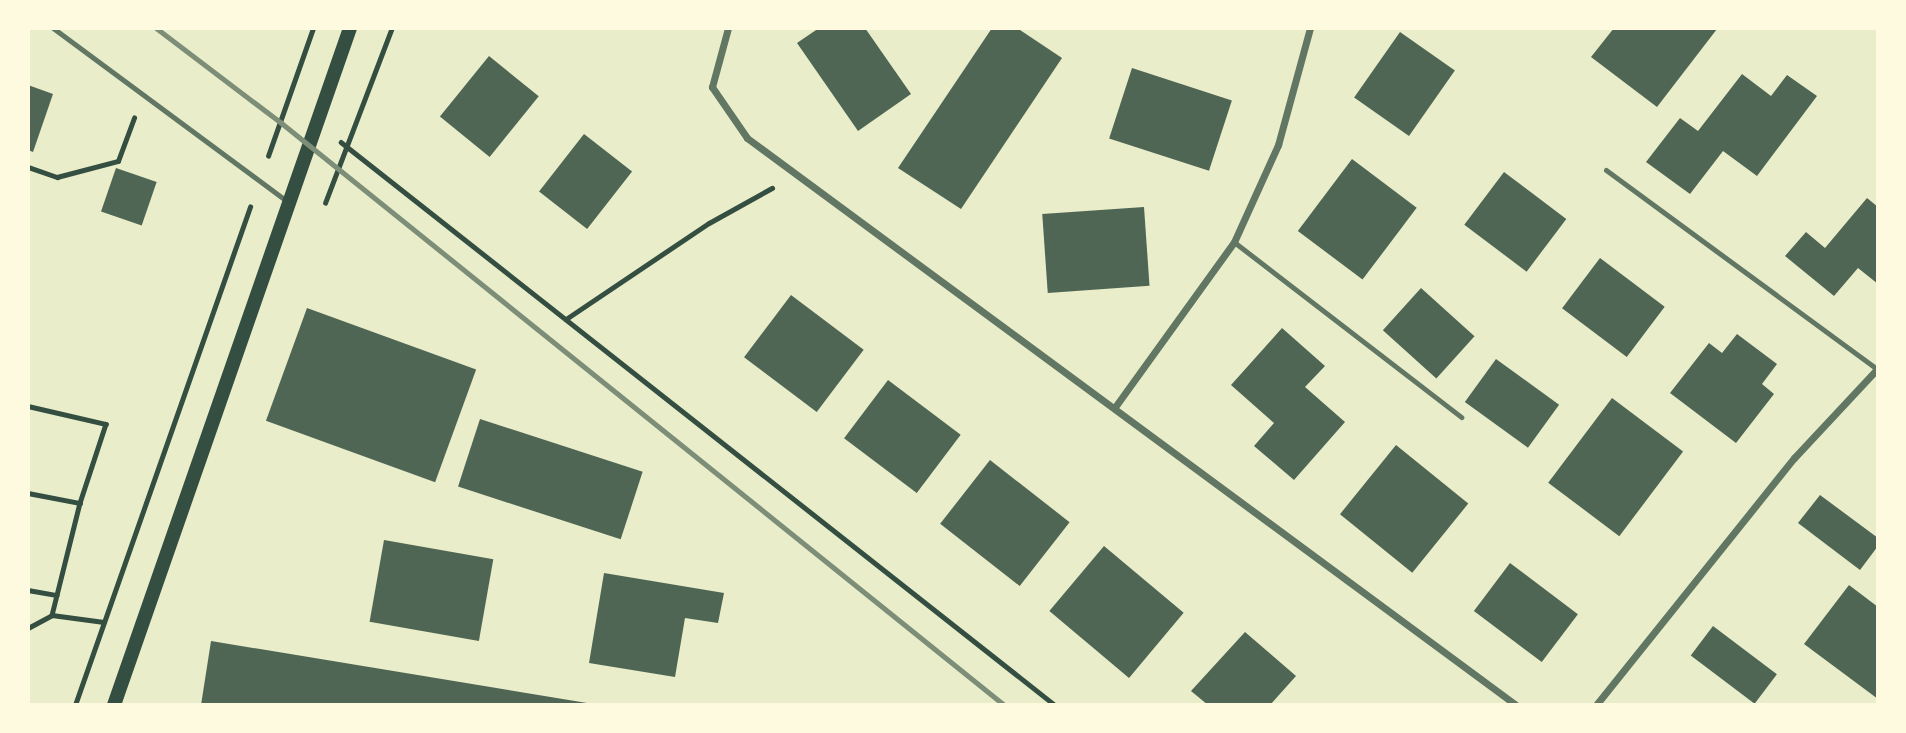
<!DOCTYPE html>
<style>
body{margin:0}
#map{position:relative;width:1906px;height:733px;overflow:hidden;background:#e9edc9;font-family:"Public Sans",sans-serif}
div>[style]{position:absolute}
.building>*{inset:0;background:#4f6655;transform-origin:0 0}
.path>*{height:4.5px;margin:-2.25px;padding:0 2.25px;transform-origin:2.25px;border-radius:2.25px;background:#344e41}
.service>*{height:5px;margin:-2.5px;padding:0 2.5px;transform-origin:2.5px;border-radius:2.5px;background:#617663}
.minor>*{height:7px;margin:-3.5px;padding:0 3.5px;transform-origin:3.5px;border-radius:3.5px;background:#617663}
.secondary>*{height:14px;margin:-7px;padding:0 7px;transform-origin:7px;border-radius:7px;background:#344e41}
.rail>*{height:5px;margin:-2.5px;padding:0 2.5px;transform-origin:2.5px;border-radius:2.5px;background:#7c8e77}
span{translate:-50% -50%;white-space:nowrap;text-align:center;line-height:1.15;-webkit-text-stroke:6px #fefae0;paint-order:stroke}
.frame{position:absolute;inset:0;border:30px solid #fefae0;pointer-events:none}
</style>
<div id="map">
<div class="building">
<div style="clip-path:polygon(819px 28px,865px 28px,911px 94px,858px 131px,797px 43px)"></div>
<div style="clip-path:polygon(992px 28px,1017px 28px,1062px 58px,961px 209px,898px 168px)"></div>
<div style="clip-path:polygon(1614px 28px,1715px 28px,1717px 29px,1657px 107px,1591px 57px)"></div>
<div style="left:1400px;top:32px;width:67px;height:80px;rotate:35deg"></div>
<div style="left:489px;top:56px;width:64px;height:78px;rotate:39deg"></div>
<div style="left:1132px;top:68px;width:105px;height:74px;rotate:18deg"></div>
<div style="clip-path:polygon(1742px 74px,1771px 96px,1787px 75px,1817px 96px,1757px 176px,1723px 151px,1690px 194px,1646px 162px,1680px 118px,1698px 131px)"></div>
<div style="clip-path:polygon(28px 85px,53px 94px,33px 152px,28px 150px)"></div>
<div style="left:584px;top:134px;width:61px;height:73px;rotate:38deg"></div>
<div style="left:1352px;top:159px;width:81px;height:90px;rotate:37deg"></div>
<div style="left:116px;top:168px;width:43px;height:46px;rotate:19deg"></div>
<div style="left:1504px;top:172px;width:78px;height:66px;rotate:37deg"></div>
<div style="clip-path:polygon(1867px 198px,1878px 207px,1878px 284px,1858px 268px,1834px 296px,1785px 256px,1806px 232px,1825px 248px)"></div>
<div style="left:1144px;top:207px;width:79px;height:102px;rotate:86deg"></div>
<div style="left:1600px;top:258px;width:81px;height:63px;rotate:37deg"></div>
<div style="left:1421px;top:288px;width:72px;height:57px;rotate:42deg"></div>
<div style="left:791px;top:295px;width:91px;height:78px;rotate:37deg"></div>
<div style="left:307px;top:308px;width:180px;height:120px;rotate:20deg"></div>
<div style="clip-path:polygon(1282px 328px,1325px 366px,1305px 387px,1345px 422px,1294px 480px,1254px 446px,1274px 423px,1231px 385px)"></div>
<div style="clip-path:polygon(1737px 334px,1777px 364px,1762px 384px,1774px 394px,1736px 443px,1670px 393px,1709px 343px,1722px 353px)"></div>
<div style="left:1496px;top:359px;width:78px;height:53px;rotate:36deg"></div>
<div style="left:888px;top:380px;width:91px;height:73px;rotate:37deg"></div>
<div style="left:1612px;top:398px;width:89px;height:106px;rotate:37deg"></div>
<div style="left:480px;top:419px;width:171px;height:71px;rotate:18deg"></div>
<div style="left:1396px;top:445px;width:93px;height:89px;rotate:39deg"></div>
<div style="left:990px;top:460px;width:101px;height:81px;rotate:38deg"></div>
<div style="clip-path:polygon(1820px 495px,1878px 538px,1878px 546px,1860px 570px,1798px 523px)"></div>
<div style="left:384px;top:540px;width:111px;height:83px;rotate:10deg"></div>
<div style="left:1104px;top:546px;width:104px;height:85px;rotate:40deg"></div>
<div style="left:1510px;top:563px;width:85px;height:60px;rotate:37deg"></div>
<div style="clip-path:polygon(604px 573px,724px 593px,718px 623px,685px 618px,675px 677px,589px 663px)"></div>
<div style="clip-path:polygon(1849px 585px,1878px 607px,1878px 699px,1804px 644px)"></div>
<div style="left:1713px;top:626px;width:80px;height:37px;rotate:37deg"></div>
<div style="clip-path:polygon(1245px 632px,1296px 676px,1270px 705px,1208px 705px,1191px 691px)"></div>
<div style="clip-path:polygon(211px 641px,593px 704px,593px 705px,201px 705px)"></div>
</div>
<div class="path">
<div style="left:341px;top:142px;width:909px;rotate:38.26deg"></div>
<div style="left:268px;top:156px;width:136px;rotate:-70.6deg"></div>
<div style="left:28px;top:167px;width:31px;rotate:19deg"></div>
<div style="left:57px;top:177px;width:63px;rotate:-14.7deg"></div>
<div style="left:118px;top:161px;width:46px;rotate:-69.6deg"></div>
<div style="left:325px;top:203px;width:187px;rotate:-69.1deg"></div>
<div style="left:566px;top:319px;width:172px;rotate:-33.9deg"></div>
<div style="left:709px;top:223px;width:72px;rotate:-29.1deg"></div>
<div style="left:28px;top:406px;width:80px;rotate:13deg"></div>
<div style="left:106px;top:424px;width:83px;rotate:108.2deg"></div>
<div style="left:80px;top:503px;width:115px;rotate:104deg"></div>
<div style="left:28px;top:493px;width:53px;rotate:10.9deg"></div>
<div style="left:28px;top:590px;width:29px;rotate:10deg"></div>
<div style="left:28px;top:628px;width:27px;rotate:-28deg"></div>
<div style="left:52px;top:615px;width:52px;rotate:7.7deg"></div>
<div style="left:75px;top:705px;width:528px;rotate:-70.64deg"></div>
</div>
<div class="service">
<div style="left:53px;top:28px;width:292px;rotate:36.5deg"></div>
<div style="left:1606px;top:170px;width:335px;rotate:36.3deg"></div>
<div style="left:1234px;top:242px;width:287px;rotate:37.6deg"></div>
</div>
<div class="minor">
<div style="left:728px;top:28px;width:61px;rotate:105.2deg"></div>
<div style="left:712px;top:87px;width:62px;rotate:55.5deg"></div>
<div style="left:747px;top:138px;width:955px;rotate:36.4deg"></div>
<div style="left:1115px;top:407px;width:203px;rotate:-54.2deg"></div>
<div style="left:1234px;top:242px;width:107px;rotate:-65.6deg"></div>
<div style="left:1278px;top:145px;width:121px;rotate:-74.7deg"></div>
<div style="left:1596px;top:705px;width:317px;rotate:-51.3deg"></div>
<div style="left:1794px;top:458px;width:123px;rotate:-47deg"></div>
</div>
<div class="secondary">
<div style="left:114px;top:705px;width:717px;rotate:-70.78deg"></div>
</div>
<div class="rail">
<div style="left:156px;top:28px;width:156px;rotate:37.2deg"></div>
<div style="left:280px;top:122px;width:930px;rotate:38.84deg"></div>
</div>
<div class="frame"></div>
</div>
